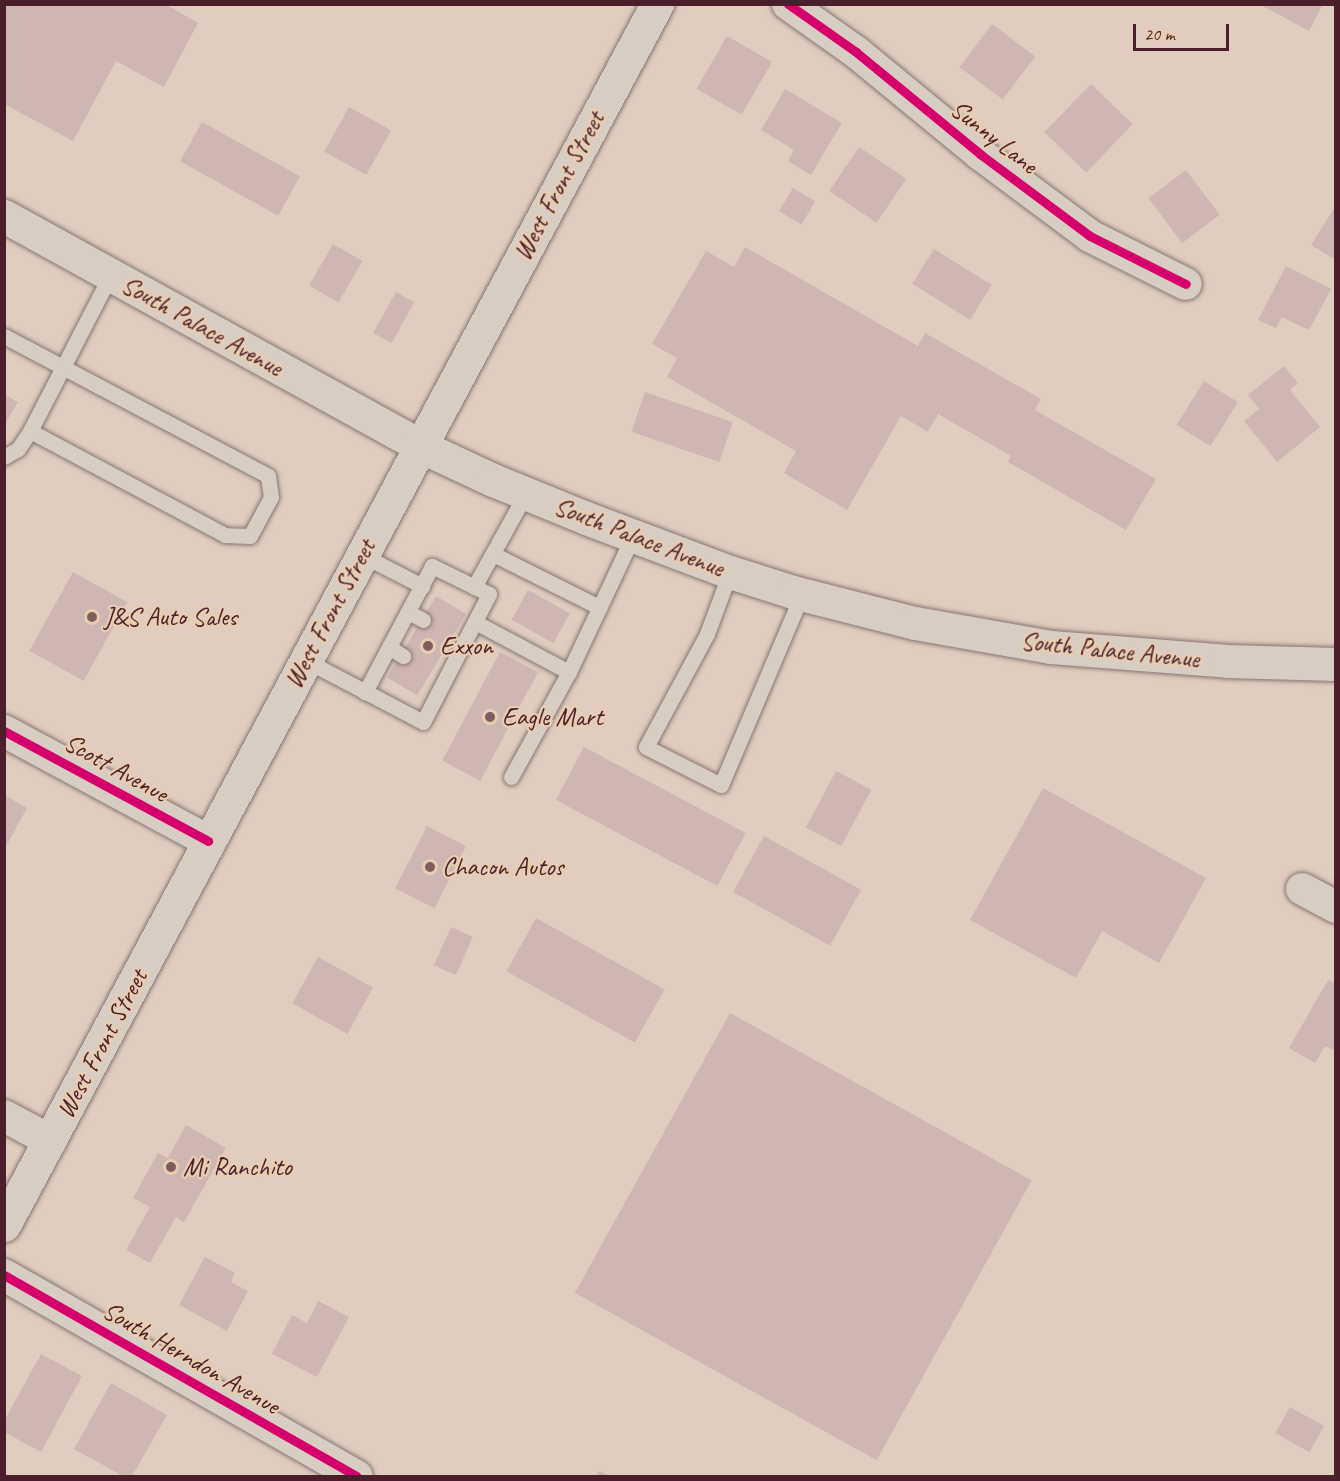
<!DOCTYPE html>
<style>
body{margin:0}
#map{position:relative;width:1340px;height:1481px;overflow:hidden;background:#e0cdbf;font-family:Caveat,sans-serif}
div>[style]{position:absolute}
.building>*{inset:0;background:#ceb6b2;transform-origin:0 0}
.roads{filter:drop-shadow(0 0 2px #867571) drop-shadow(0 0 2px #867571)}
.lane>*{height:15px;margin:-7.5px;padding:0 7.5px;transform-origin:7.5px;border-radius:7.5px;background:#d8cdc2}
.street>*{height:32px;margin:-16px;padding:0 16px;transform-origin:16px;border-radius:16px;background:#d8cdc2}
.secondary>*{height:33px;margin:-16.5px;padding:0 16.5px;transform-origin:16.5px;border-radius:16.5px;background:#d8cdc2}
.primary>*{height:33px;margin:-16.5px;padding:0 16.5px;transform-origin:16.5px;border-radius:16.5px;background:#d8cdc2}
.cycleway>*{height:9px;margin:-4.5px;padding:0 4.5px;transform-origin:4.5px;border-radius:4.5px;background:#d6006c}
.dots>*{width:16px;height:16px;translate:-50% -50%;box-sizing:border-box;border:3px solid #e9cdb0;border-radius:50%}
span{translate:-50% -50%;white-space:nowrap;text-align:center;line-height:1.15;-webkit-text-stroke:4.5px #e9cdb0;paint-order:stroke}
.street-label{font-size:26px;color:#4a1f2b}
.poi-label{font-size:26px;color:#4a1f2b}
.left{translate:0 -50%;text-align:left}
.frame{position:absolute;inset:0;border:6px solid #4a1f2b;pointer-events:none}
.scale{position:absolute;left:1133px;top:24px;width:96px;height:27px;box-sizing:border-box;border:3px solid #4a1f2b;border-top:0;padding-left:8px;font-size:18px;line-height:21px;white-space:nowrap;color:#4a1f2b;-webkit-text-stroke:4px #e9cdb0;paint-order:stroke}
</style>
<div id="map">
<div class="building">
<div style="clip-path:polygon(4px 4px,165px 4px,198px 23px,164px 87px,116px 61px,73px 141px,4px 104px)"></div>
<div style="clip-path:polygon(1259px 4px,1323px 4px,1309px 31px)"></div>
<div style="left:992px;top:24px;width:54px;height:54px;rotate:37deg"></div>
<div style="left:727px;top:36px;width:52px;height:61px;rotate:30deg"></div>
<div style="left:1091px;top:84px;width:58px;height:67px;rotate:44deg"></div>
<div style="clip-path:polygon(785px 89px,842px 123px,811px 175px,788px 161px,794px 150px,761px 130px)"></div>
<div style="left:349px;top:107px;width:48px;height:51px;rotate:29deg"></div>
<div style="left:202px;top:122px;width:112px;height:45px;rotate:29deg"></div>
<div style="left:859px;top:147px;width:57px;height:53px;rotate:34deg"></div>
<div style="left:1186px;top:170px;width:56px;height:47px;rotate:53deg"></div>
<div style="left:793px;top:188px;width:26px;height:27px;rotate:31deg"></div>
<div style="clip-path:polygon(1336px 205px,1336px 260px,1311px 245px)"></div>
<div style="left:333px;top:244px;width:34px;height:48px;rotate:30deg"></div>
<div style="clip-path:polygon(745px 247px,918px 346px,925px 333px,1041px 399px,1035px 410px,1156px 479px,1126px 530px,1008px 462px,1011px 456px,938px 414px,928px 432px,901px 416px,847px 510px,784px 473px,796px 451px,667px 377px,677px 358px,652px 344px,706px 251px,734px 267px)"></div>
<div style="left:934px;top:249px;width:68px;height:41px;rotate:32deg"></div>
<div style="clip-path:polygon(1286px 266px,1331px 289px,1309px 330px,1282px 317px,1276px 328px,1258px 320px)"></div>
<div style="left:396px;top:292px;width:21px;height:47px;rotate:29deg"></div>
<div style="clip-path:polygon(1284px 366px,1298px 383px,1290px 390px,1320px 427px,1277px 462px,1244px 421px,1259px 409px,1248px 395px)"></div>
<div style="left:1204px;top:381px;width:40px;height:52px;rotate:32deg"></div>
<div style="left:645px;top:392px;width:93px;height:42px;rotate:19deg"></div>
<div style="clip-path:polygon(4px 394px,18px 402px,4px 426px)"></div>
<div style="left:73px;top:572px;width:62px;height:90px;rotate:29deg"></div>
<div style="left:528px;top:590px;width:48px;height:34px;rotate:29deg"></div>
<div style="left:436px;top:596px;width:35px;height:95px;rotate:31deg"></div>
<div style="left:500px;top:652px;width:43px;height:123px;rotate:28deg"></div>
<div style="left:584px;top:747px;width:183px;height:60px;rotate:28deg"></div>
<div style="left:836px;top:771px;width:40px;height:64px;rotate:28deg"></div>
<div style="clip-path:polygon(1043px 788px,1206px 878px,1159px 963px,1102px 931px,1076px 978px,970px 920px)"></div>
<div style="clip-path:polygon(4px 795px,27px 808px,4px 850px)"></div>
<div style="left:427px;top:826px;width:44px;height:70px;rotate:27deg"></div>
<div style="left:764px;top:836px;width:111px;height:64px;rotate:29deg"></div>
<div style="left:536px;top:918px;width:147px;height:61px;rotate:29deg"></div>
<div style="left:451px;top:927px;width:24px;height:42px;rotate:24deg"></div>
<div style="left:318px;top:957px;width:63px;height:53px;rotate:29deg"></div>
<div style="clip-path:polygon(1328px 980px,1336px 984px,1336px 1051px,1325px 1046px,1315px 1063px,1289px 1048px)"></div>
<div style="left:730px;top:1013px;width:345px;height:320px;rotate:29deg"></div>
<div style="clip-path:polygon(186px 1125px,226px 1148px,184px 1222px,176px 1217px,150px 1263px,126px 1250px,150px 1207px,133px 1198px,158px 1153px,168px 1158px)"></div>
<div style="clip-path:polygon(205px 1257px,235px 1273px,231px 1282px,248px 1291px,227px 1331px,179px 1305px)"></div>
<div style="clip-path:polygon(318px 1301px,349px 1317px,317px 1377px,272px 1354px,292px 1315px,307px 1323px)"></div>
<div style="clip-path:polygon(41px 1354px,82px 1376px,41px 1452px,4px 1432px,4px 1421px)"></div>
<div style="clip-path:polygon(111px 1383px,167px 1415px,132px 1476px,123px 1476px,74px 1449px)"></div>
<div style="left:1290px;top:1407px;width:39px;height:30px;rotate:29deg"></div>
<div style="clip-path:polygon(599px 1471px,610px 1476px,596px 1476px)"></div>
</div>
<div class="roads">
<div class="lane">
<div style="left:4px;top:336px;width:299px;rotate:27.9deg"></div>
<div style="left:268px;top:476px;width:21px;rotate:82deg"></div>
<div style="left:271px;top:497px;width:44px;rotate:118.3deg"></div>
<div style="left:250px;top:536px;width:25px;rotate:-178deg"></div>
<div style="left:225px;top:535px;width:221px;rotate:-151.9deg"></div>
<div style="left:4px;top:457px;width:16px;rotate:-30deg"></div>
<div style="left:18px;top:449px;width:22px;rotate:-56deg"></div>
<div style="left:30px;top:431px;width:174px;rotate:-62.7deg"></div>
<div style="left:493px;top:554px;width:119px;rotate:26.6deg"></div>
<div style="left:362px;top:555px;width:68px;rotate:27.3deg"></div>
<div style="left:730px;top:572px;width:66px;rotate:110.4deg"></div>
<div style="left:707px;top:634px;width:128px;rotate:118.4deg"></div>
<div style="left:646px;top:747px;width:84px;rotate:26.9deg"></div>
<div style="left:721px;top:785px;width:207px;rotate:-67deg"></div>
<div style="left:474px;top:587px;width:107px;rotate:-61deg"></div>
<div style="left:408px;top:612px;width:17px;rotate:28deg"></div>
<div style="left:475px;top:622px;width:106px;rotate:28deg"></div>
<div style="left:569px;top:672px;width:120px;rotate:118.9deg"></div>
<div style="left:389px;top:647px;width:17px;rotate:33deg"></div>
<div style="left:305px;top:660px;width:133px;rotate:27.7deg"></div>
<div style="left:423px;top:722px;width:144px;rotate:-62.7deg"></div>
<div style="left:489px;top:594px;width:64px;rotate:-153.8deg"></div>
<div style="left:432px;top:566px;width:143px;rotate:118deg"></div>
<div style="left:569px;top:672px;width:150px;rotate:-64.8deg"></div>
</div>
<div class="street">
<div style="left:788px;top:4px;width:83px;rotate:35.2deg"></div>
<div style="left:856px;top:52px;width:161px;rotate:39.4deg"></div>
<div style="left:980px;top:154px;width:137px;rotate:36.7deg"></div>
<div style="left:1090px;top:236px;width:107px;rotate:26.6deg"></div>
<div style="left:4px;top:731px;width:232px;rotate:28.3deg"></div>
<div style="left:1302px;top:889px;width:38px;rotate:28deg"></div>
<div style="left:4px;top:1116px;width:53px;rotate:28deg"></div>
<div style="left:4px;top:1275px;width:406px;rotate:29.7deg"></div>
</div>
<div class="secondary">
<div style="left:4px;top:216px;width:475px;rotate:28.9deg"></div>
<div style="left:420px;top:446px;width:81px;rotate:25deg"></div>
<div style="left:493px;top:480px;width:100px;rotate:22.2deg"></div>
<div style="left:586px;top:518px;width:154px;rotate:20.6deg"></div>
<div style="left:730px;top:572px;width:66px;rotate:17.6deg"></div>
<div style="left:793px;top:592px;width:126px;rotate:14.3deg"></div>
<div style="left:915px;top:623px;width:138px;rotate:10deg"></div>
<div style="left:1051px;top:647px;width:177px;rotate:4.5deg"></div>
<div style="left:1227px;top:661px;width:109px;rotate:1.6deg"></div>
</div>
<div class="primary">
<div style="left:4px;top:1225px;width:1385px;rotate:-61.86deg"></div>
</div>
</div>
<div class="cycleway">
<div style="left:788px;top:4px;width:83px;rotate:35.2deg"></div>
<div style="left:856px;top:52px;width:161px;rotate:39.4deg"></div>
<div style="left:980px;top:154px;width:137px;rotate:36.7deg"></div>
<div style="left:1090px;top:236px;width:107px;rotate:26.6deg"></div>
<div style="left:4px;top:731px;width:232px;rotate:28.3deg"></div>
<div style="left:4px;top:1275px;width:406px;rotate:29.7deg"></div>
</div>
<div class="dots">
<div style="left:92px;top:617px;background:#7e5c5f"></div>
<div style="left:428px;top:646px;background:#7e5c5f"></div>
<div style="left:490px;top:717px;background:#7e5c5f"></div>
<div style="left:430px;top:867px;background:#7e5c5f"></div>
<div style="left:171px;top:1167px;background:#7e5c5f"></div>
</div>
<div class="street-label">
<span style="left:994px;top:137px;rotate:38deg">Sunny Lane</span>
<span style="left:559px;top:186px;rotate:-62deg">West Front Street</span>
<span style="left:202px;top:326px;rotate:29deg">South Palace Avenue</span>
<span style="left:639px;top:537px;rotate:21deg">South Palace Avenue</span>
<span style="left:330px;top:614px;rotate:-62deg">West Front Street</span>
<span style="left:1110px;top:650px;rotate:6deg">South Palace Avenue</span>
<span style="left:116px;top:768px;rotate:29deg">Scott Avenue</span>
<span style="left:102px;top:1044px;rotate:-62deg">West Front Street</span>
<span style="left:191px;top:1358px;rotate:30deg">South Herndon Avenue</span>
</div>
<div class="poi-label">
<span class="left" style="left:104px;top:617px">J&amp;S Auto Sales</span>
<span class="left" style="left:440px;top:646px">Exxon</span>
<span class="left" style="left:502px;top:717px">Eagle Mart</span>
<span class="left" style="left:442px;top:867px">Chacon Autos</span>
<span class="left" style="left:183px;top:1167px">Mi Ranchito</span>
</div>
<div class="frame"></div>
<div class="scale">20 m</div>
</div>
